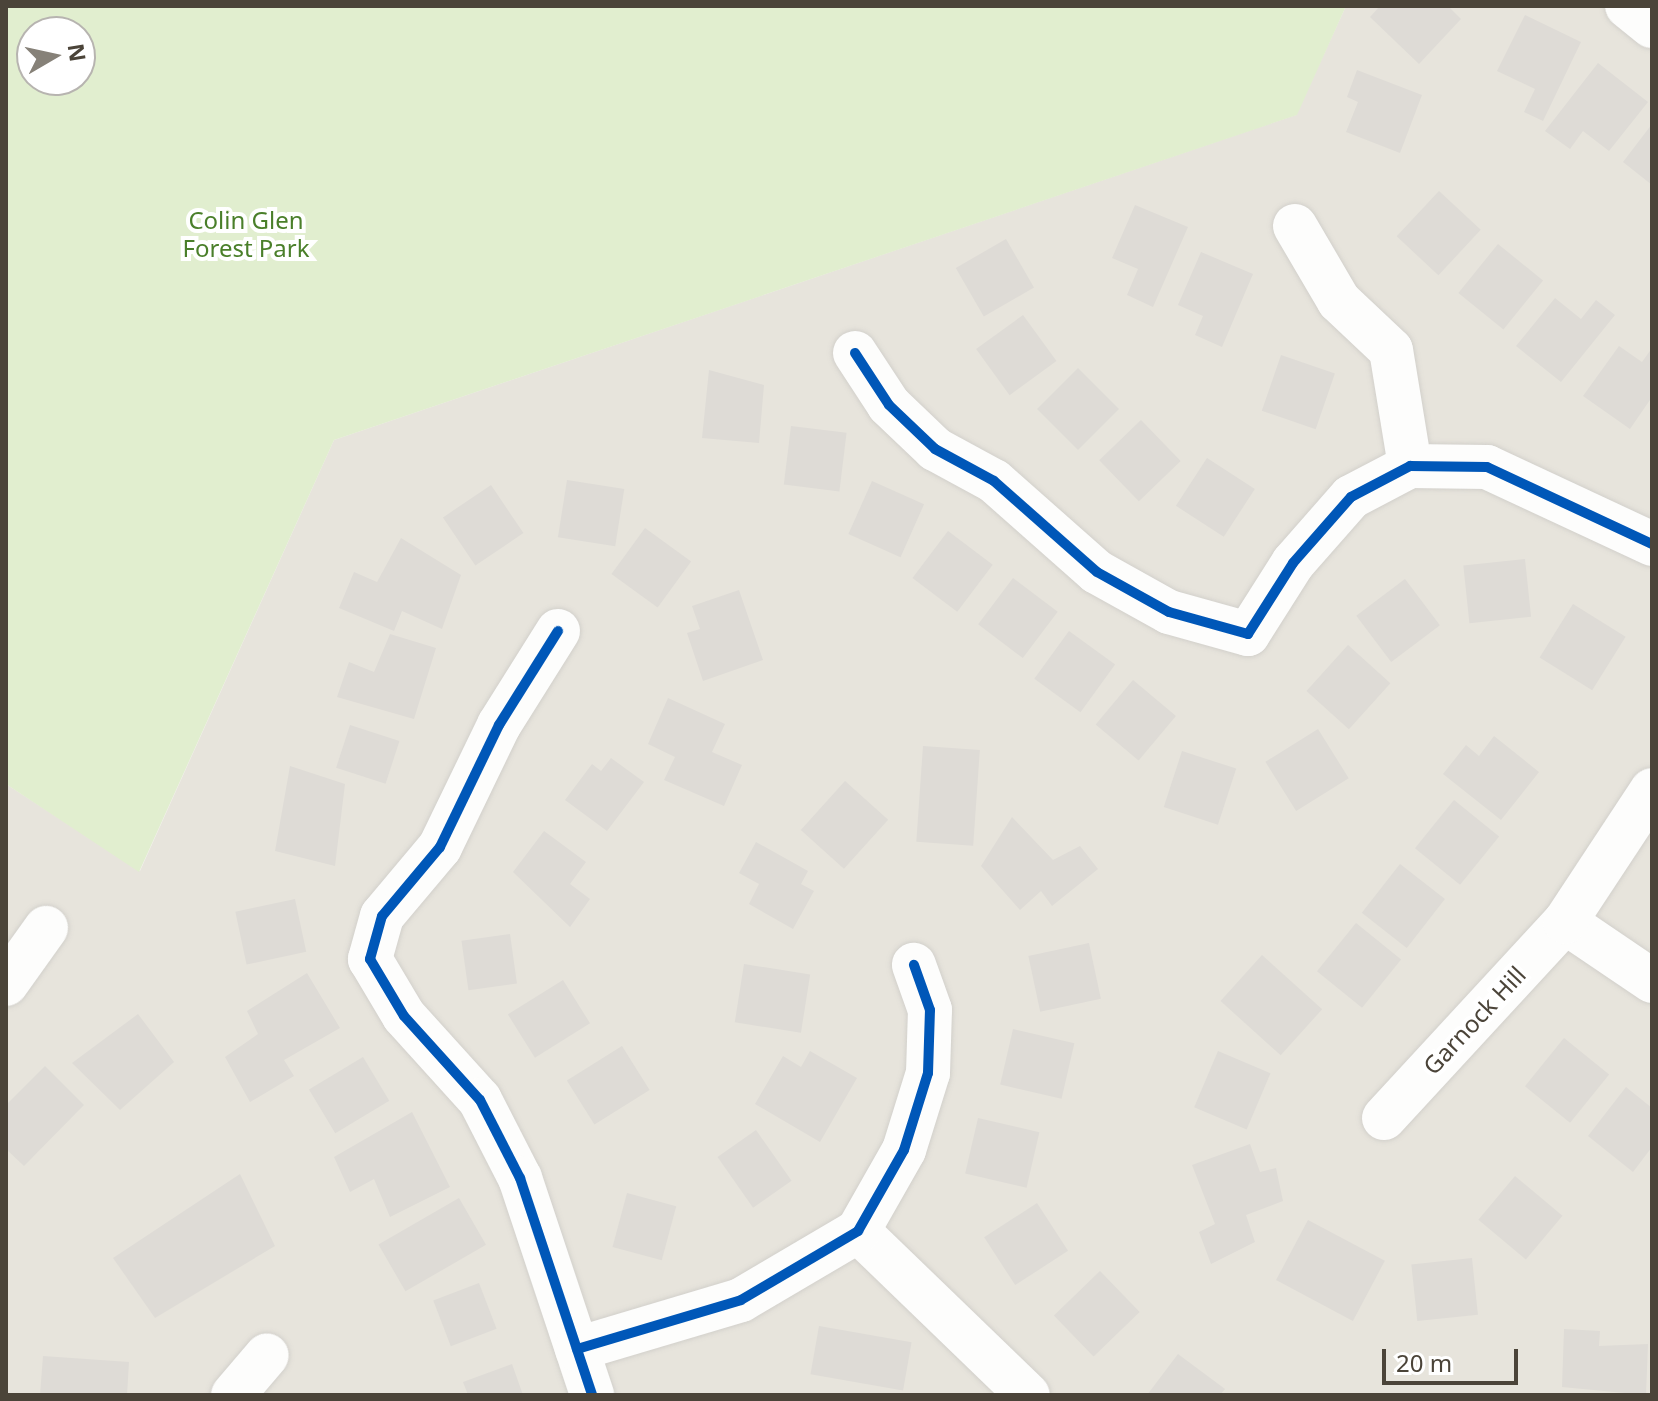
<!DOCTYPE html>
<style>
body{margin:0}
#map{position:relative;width:1658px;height:1401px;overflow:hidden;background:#f4f2ee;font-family:"Noto Sans",sans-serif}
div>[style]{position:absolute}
.residential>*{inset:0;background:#e7e4dc}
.green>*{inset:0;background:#e1eecf}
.building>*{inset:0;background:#dedbd6;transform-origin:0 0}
.roads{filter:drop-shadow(0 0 2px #d2d0cb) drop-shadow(0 0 2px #d2d0cb)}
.minor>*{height:44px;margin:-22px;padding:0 22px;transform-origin:22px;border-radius:22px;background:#fdfdfc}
.cycleway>*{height:10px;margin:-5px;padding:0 5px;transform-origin:5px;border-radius:5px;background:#0057b8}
span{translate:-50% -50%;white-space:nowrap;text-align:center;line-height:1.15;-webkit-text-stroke:8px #fff;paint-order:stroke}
.park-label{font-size:24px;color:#4a7f2a}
.street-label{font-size:24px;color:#4b4439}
.frame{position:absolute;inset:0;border:8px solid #4b4439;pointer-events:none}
.north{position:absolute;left:16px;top:16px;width:80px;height:80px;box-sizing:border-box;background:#fff;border:2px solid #b7b4b0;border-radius:50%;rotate:81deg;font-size:22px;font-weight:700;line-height:32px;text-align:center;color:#4b4439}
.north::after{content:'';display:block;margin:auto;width:28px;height:36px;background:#868178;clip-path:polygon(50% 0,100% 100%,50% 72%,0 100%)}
.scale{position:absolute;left:1382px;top:1349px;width:136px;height:36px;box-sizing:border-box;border:4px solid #4b4439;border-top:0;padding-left:10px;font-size:24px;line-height:28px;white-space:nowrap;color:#4b4439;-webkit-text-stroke:6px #fff;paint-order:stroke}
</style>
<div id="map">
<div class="residential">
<div style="clip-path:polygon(1346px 6px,1652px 6px,1652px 1395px,6px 1395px,6px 784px,140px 871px,334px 440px,1296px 115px)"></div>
</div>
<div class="green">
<div style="clip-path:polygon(evenodd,6px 6px,1346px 6px,1297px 115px,334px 440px,139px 872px,6px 784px,6px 6px,32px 32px,80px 32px,80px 80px,32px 80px,32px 32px)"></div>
</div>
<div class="building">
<div style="clip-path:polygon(1380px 6px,1448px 6px,1461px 19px,1419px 64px,1370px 17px)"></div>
<div style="clip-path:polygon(1525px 15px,1581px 42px,1543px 121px,1524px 112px,1535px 89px,1497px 71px)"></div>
<div style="clip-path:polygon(1598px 63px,1648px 102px,1609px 151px,1583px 131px,1570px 149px,1545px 131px)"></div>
<div style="clip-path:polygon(1357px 70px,1422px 95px,1400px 153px,1346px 132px,1358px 102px,1347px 97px)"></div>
<div style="clip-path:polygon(1652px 124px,1652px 185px,1623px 162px)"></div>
<div style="left:1439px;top:191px;width:57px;height:62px;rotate:43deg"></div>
<div style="clip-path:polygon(1135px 205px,1188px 227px,1153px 307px,1127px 295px,1138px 269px,1112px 258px)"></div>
<div style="left:1006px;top:239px;width:56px;height:58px;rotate:60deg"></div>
<div style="left:1498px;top:244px;width:58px;height:63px;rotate:39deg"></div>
<div style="clip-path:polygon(1201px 252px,1253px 274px,1222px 347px,1195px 335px,1203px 316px,1178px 305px)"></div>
<div style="clip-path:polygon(1555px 298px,1581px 319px,1596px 300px,1615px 315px,1561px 382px,1516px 346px)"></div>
<div style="left:1023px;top:315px;width:57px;height:58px;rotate:54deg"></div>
<div style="clip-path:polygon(1619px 346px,1642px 362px,1652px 348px,1652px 397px,1630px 429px,1583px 396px)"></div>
<div style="left:1281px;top:355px;width:57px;height:59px;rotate:19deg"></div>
<div style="left:1078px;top:368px;width:58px;height:58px;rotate:45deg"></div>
<div style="clip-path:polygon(709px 370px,764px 385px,759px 443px,702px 438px)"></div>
<div style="left:1141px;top:420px;width:57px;height:58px;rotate:46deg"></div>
<div style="left:791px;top:426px;width:56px;height:59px;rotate:7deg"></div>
<div style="left:1207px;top:458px;width:57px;height:57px;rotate:33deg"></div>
<div style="left:567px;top:480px;width:58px;height:58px;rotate:9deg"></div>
<div style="left:872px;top:481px;width:57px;height:58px;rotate:24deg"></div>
<div style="left:491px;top:485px;width:58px;height:58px;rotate:56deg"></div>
<div style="left:645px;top:528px;width:57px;height:57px;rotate:36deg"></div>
<div style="left:948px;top:531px;width:56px;height:59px;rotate:37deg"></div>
<div style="clip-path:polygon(401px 538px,461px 575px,442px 629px,402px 611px,394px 631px,339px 608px,354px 572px,377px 582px)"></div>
<div style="left:1525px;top:559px;width:58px;height:62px;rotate:84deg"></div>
<div style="left:1013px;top:578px;width:56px;height:58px;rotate:37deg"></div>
<div style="left:1405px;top:579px;width:58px;height:61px;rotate:53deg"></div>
<div style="clip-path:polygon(739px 590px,763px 660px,703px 681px,687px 633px,700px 629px,692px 606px)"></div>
<div style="left:1573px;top:604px;width:62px;height:63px;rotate:32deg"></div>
<div style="left:1069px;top:631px;width:57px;height:59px;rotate:36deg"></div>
<div style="clip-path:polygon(390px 634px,436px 648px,414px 719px,337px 697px,349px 662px,374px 672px)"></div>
<div style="left:1348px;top:645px;width:57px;height:62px;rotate:42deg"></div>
<div style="left:1133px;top:680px;width:56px;height:58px;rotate:40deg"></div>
<div style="clip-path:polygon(668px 698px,725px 724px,712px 752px,742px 765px,724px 806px,664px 780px,675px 757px,648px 744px)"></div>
<div style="left:350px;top:725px;width:52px;height:45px;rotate:18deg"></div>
<div style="left:1318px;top:729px;width:58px;height:62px;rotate:58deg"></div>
<div style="clip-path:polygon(1494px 736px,1539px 772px,1501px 820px,1443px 774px,1466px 745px,1479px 756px)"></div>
<div style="left:923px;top:746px;width:57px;height:96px;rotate:4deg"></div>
<div style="left:1182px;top:751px;width:57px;height:59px;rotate:18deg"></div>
<div style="clip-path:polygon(611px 758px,644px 782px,607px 831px,565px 800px,592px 764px,601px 771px)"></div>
<div style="clip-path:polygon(290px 766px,345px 784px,335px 866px,275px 851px)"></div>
<div style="left:845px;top:781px;width:58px;height:66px;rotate:42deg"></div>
<div style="left:1454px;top:800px;width:58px;height:62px;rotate:39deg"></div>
<div style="clip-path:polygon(1012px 817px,1053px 860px,1080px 846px,1098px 869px,1052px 906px,1041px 891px,1020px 910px,981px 866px)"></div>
<div style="clip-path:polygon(544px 831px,586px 862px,570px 884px,590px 899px,570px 927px,513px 872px)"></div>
<div style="clip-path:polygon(756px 842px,808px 871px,801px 884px,814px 891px,793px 929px,749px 904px,759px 884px,739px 873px)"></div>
<div style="left:1400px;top:864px;width:57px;height:62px;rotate:38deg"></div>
<div style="left:295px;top:899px;width:54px;height:61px;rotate:78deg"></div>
<div style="left:1356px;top:923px;width:58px;height:62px;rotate:39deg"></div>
<div style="left:510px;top:934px;width:50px;height:49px;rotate:82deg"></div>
<div style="left:1089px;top:943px;width:57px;height:62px;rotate:78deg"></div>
<div style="left:1262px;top:955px;width:81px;height:62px;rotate:42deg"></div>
<div style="left:744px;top:964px;width:67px;height:59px;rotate:9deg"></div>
<div style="clip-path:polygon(307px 973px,340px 1028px,284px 1060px,294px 1076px,250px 1102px,225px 1057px,258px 1034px,247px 1011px)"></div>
<div style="left:563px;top:980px;width:51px;height:65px;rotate:58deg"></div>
<div style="clip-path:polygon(138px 1014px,174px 1062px,120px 1110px,72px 1063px)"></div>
<div style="left:1013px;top:1029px;width:63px;height:57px;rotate:13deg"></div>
<div style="left:1564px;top:1038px;width:58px;height:62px;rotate:39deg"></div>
<div style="left:622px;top:1046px;width:52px;height:65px;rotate:58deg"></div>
<div style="clip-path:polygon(810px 1051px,857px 1078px,820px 1142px,755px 1104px,783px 1056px,801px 1067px)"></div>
<div style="left:1218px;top:1051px;width:57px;height:61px;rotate:23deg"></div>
<div style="left:363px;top:1057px;width:51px;height:63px;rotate:59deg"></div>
<div style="clip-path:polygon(45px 1066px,84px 1105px,24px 1166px,6px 1149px,6px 1105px)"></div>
<div style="clip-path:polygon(1626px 1087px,1652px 1108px,1652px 1147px,1633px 1172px,1588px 1136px)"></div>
<div style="clip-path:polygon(412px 1112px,450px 1187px,390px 1217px,374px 1179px,350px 1192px,334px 1157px)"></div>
<div style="left:978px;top:1118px;width:63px;height:57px;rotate:13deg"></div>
<div style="left:756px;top:1130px;width:62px;height:47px;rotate:55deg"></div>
<div style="clip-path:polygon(1250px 1144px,1260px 1172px,1276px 1168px,1283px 1201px,1246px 1215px,1255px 1242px,1211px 1264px,1199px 1232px,1215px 1224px,1192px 1165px)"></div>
<div style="clip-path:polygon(240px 1174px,275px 1246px,155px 1318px,113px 1258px)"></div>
<div style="left:1515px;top:1176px;width:62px;height:57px;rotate:40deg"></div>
<div style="left:627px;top:1193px;width:51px;height:56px;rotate:15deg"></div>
<div style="left:459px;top:1198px;width:54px;height:93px;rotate:60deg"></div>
<div style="left:1037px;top:1203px;width:57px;height:63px;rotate:57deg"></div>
<div style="left:1308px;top:1220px;width:87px;height:68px;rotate:28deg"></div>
<div style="left:1472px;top:1258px;width:57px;height:61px;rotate:84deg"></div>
<div style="left:1100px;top:1271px;width:57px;height:64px;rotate:46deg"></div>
<div style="left:479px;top:1283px;width:49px;height:49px;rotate:69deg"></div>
<div style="left:819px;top:1326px;width:94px;height:49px;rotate:10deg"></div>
<div style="clip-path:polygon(1564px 1329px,1600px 1331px,1599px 1346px,1648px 1344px,1646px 1395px,1562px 1387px)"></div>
<div style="clip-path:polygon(1178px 1354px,1225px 1389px,1220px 1395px,1147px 1395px)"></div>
<div style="clip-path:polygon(43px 1356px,129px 1362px,127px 1395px,40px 1395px)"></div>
<div style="clip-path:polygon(512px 1364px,523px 1395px,468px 1395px,463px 1382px)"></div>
</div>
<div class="roads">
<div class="minor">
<div style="left:1627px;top:6px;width:32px;rotate:39deg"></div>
<div style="left:1295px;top:226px;width:87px;rotate:59.6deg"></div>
<div style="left:1339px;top:301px;width:71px;rotate:43.3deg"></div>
<div style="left:1391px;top:350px;width:118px;rotate:80.7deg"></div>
<div style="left:855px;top:353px;width:62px;rotate:56.8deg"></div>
<div style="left:889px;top:405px;width:64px;rotate:43.7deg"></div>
<div style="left:935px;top:449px;width:67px;rotate:28.5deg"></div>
<div style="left:994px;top:481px;width:137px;rotate:41.5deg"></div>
<div style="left:1097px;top:572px;width:82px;rotate:29.1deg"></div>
<div style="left:1169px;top:612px;width:82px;rotate:15.6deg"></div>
<div style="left:1248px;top:634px;width:84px;rotate:-57.6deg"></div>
<div style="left:1293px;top:563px;width:88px;rotate:-48.7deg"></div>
<div style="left:1351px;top:497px;width:67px;rotate:-27.7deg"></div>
<div style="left:1410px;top:466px;width:77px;rotate:0.7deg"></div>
<div style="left:1487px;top:467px;width:182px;rotate:25deg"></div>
<div style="left:558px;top:631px;width:111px;rotate:122.1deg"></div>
<div style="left:499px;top:725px;width:136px;rotate:115.8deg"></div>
<div style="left:440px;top:847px;width:90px;rotate:130deg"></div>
<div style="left:382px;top:916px;width:45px;rotate:105.6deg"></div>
<div style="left:370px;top:959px;width:66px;rotate:59.2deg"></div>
<div style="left:404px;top:1016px;width:113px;rotate:47.9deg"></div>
<div style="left:480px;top:1100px;width:88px;rotate:62.9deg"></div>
<div style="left:520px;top:1178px;width:229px;rotate:71.6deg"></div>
<div style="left:1565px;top:922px;width:105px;rotate:34.1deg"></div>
<div style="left:6px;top:984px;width:69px;rotate:-54.5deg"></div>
<div style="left:1384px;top:1118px;width:267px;rotate:-47.3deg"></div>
<div style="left:1565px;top:922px;width:158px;rotate:-56.6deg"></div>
<div style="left:858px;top:1231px;width:236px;rotate:44deg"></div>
<div style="left:577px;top:1349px;width:171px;rotate:-16.6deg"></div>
<div style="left:741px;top:1300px;width:136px;rotate:-30.5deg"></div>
<div style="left:858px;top:1231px;width:93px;rotate:-60.4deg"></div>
<div style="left:904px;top:1150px;width:81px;rotate:-72.7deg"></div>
<div style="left:928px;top:1073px;width:63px;rotate:-88.2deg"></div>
<div style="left:930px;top:1010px;width:48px;rotate:-109.6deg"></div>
<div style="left:233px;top:1395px;width:52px;rotate:-49.6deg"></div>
</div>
</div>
<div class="cycleway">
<div style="left:855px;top:353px;width:62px;rotate:56.8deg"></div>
<div style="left:889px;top:405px;width:64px;rotate:43.7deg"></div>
<div style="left:935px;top:449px;width:67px;rotate:28.5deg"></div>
<div style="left:994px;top:481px;width:137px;rotate:41.5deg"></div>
<div style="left:1097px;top:572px;width:82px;rotate:29.1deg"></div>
<div style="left:1169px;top:612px;width:82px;rotate:15.6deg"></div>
<div style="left:1248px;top:634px;width:84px;rotate:-57.6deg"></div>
<div style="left:1293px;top:563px;width:88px;rotate:-48.7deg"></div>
<div style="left:1351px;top:497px;width:67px;rotate:-27.7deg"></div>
<div style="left:1410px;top:466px;width:77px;rotate:0.7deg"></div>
<div style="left:1487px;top:467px;width:182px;rotate:25deg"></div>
<div style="left:558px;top:631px;width:111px;rotate:122.1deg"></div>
<div style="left:499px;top:725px;width:136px;rotate:115.8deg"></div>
<div style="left:440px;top:847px;width:90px;rotate:130deg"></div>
<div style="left:382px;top:916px;width:45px;rotate:105.6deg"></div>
<div style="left:370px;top:959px;width:66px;rotate:59.2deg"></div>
<div style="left:404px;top:1016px;width:113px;rotate:47.9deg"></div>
<div style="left:480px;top:1100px;width:88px;rotate:62.9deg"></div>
<div style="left:520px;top:1178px;width:229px;rotate:71.6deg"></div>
<div style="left:577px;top:1349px;width:171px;rotate:-16.6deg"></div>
<div style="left:741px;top:1300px;width:136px;rotate:-30.5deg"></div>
<div style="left:858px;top:1231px;width:93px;rotate:-60.4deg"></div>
<div style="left:904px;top:1150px;width:81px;rotate:-72.7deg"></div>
<div style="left:928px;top:1073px;width:63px;rotate:-88.2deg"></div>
<div style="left:930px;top:1010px;width:48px;rotate:-109.6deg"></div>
</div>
<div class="park-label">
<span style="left:246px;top:234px">Colin Glen<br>Forest Park</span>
</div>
<div class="street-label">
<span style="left:1474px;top:1020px;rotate:-47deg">Garnock Hill</span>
</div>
<div class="frame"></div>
<div class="north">N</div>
<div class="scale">20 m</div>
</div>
